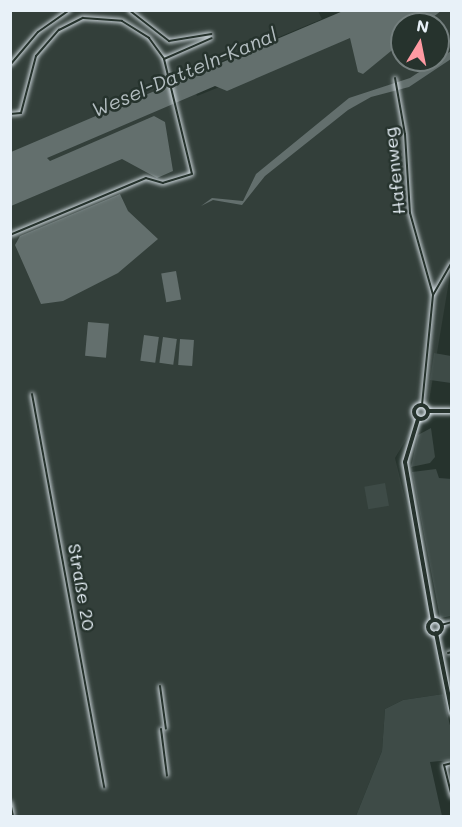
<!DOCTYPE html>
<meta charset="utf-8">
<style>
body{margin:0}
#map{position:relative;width:462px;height:827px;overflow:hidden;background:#26332d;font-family:Mali,sans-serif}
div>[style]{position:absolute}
.built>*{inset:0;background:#333f3a}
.green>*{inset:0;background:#3e4b47;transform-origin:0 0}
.water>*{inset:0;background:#636f6d;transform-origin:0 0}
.roads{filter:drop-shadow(0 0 2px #e8f1f8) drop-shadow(0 0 2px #e8f1f8)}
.street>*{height:2px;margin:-1px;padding:0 1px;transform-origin:1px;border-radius:1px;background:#26332d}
.secondary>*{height:4px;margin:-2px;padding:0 2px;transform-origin:2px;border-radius:2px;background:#26332d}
.secondary>.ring{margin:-2px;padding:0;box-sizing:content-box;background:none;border:4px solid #26332d;border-radius:50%}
span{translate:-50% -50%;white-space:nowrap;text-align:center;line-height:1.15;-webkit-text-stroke:5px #26332d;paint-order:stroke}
.street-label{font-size:18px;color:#e8f1f8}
.water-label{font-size:20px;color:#b3bdc0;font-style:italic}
.frame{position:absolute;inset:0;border:12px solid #e8f1f8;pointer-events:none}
.north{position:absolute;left:390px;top:12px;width:60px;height:60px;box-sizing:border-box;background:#26332d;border:2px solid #747f7e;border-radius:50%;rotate:10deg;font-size:16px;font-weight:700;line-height:24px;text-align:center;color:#e8f1f8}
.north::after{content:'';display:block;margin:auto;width:21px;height:27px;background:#ff9aa2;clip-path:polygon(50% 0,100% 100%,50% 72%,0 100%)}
</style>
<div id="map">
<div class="built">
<div style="clip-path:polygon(evenodd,11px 11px,318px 11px,322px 19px,191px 74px,197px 96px,408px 11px,451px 11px,451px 269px,429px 401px,395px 458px,417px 547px,443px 694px,403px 700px,385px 709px,382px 751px,356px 816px,11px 816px,11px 11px,402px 24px,438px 24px,438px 60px,402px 60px,402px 24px)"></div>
</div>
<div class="green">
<div style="clip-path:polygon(434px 353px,451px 356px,451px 383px,430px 380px)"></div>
<div style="clip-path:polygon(431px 428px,435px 457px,430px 463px,411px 467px,418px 435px)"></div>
<div style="clip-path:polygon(436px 469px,439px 478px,452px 479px,451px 616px,440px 618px,412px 472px)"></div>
<div style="left:385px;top:483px;width:23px;height:21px;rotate:80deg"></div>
<div style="clip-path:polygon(443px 694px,451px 730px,451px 760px,430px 762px,442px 816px,356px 816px,382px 751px,385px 709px,403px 700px)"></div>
</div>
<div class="water">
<div style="clip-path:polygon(343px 11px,441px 11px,424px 24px,402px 24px,402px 42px,363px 74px,358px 72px,350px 38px,227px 91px,215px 86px,47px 158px,50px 161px,154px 116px,165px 122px,173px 171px,157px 178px,122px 159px,11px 206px,11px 152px)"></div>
<div style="clip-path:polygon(451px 51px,451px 59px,409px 87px,371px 97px,348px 110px,265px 176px,242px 205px,213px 200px,201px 206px,212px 198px,243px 201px,256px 174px,349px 98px,410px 78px)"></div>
<div style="clip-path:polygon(120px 194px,128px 211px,158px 239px,118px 273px,63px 301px,41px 304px,15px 245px,20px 236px)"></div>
<div style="left:176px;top:271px;width:29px;height:15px;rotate:80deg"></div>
<div style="left:88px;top:322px;width:21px;height:34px;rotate:5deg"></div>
<div style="left:144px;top:335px;width:15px;height:26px;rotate:8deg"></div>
<div style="left:163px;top:337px;width:14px;height:26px;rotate:8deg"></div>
<div style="left:180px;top:339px;width:14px;height:26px;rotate:4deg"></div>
</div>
<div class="roads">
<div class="street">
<div style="left:129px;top:10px;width:51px;rotate:37.8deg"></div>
<div style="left:169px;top:41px;width:43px;rotate:-9.5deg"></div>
<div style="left:164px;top:59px;width:52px;rotate:-23.6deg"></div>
<div style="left:10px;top:65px;width:43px;rotate:-49.7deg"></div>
<div style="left:38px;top:32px;width:39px;rotate:-35deg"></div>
<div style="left:395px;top:78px;width:57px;rotate:79.9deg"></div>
<div style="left:405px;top:134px;width:79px;rotate:86.4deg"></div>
<div style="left:410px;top:213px;width:85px;rotate:74.3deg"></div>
<div style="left:10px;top:114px;width:11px;rotate:-5deg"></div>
<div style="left:21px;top:113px;width:59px;rotate:-75.3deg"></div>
<div style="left:36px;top:56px;width:35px;rotate:-49deg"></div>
<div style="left:59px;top:30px;width:27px;rotate:-27deg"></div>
<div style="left:83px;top:18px;width:39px;rotate:4deg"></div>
<div style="left:122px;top:21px;width:32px;rotate:32deg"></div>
<div style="left:149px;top:38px;width:26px;rotate:54deg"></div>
<div style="left:164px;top:59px;width:118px;rotate:76.3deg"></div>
<div style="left:192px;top:174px;width:30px;rotate:163deg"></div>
<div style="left:163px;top:183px;width:18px;rotate:-164deg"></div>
<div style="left:146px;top:178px;width:147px;rotate:157.3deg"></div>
<div style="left:32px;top:394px;width:400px;rotate:79.6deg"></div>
<div style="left:422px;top:405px;width:111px;rotate:-84.3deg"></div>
<div style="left:433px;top:295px;width:38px;rotate:-60deg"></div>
<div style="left:441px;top:625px;width:11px;rotate:-15deg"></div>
<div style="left:448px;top:653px;width:4px;rotate:-14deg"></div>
<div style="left:160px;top:686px;width:43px;rotate:82.1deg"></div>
<div style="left:161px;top:729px;width:47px;rotate:82.7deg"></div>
<div style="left:452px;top:763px;width:8px;rotate:166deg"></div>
<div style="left:444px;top:765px;width:33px;rotate:76deg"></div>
<div style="left:10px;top:802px;width:14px;rotate:78deg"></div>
</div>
<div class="secondary">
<div class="ring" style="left:414px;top:405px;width:10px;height:10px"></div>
<div style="left:428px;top:411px;width:24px"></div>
<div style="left:418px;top:419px;width:45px;rotate:106.8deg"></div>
<div style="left:405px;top:462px;width:160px;rotate:80deg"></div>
<div class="ring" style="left:428px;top:620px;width:10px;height:10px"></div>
<div style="left:436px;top:633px;width:82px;rotate:78.7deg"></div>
</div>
</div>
<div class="street-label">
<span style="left:394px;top:171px;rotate:-96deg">Hafenweg</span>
<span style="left:82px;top:587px;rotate:80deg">Straße 20</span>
</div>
<div class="water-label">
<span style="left:184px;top:72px;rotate:-23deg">Wesel-Datteln-Kanal</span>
</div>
<div class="frame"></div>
<div class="north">N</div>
</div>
